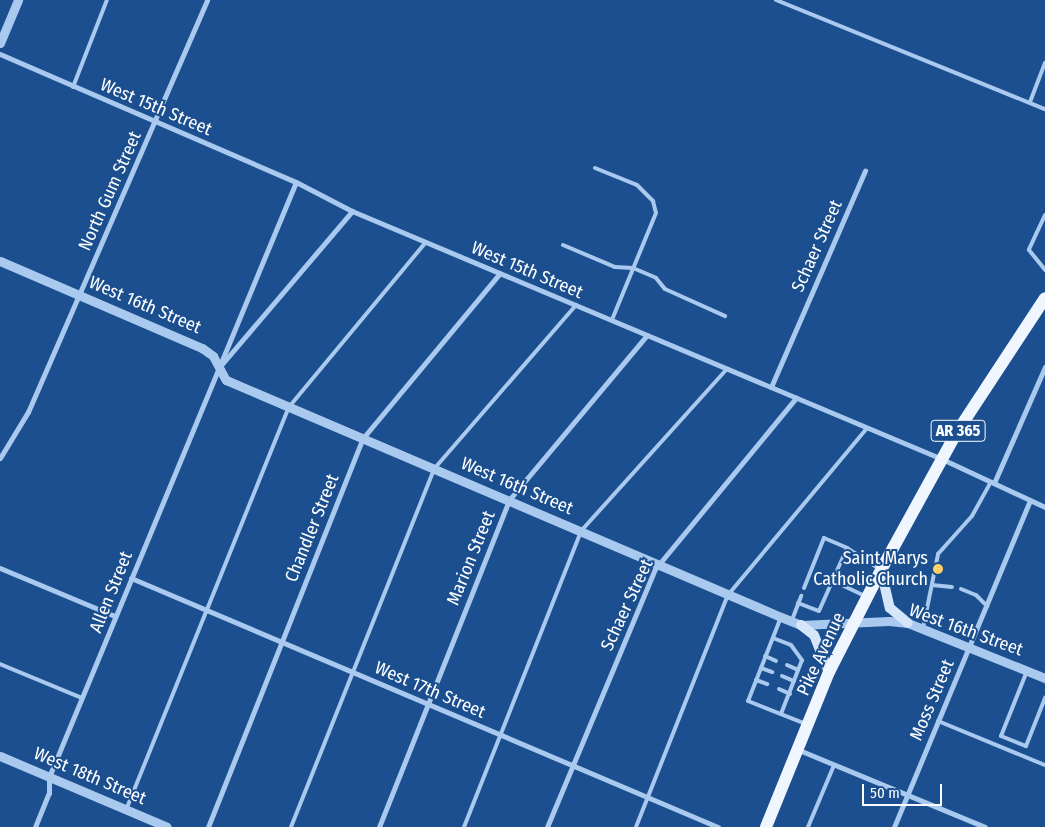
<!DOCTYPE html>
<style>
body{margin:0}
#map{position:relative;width:1045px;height:827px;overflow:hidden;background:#1b4f8f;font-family:"Fira Sans Condensed",sans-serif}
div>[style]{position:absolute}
.path>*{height:2px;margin-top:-1px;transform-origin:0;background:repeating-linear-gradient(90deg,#a9c9ee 0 2.5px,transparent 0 6.5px)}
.service>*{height:4px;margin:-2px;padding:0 2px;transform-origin:2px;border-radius:2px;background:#a9c9ee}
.minor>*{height:5px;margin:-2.5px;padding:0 2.5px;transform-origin:2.5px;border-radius:2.5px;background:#a9c9ee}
.tertiary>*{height:9px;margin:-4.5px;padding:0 4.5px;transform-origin:4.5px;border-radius:4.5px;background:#a9c9ee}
.secondary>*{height:10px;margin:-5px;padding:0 5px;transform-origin:5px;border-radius:5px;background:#d6e6fa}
.primary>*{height:12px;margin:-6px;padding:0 6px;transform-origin:6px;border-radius:6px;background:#f0f6ff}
.dots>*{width:14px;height:14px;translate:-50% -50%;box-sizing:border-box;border:2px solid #1b4f8f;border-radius:50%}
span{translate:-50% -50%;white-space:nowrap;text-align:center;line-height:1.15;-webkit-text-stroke:4px #1b4f8f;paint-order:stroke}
.shield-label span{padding:1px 4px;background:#1b4f8f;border:1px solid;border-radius:4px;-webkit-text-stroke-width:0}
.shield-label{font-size:16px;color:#fff;font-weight:700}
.street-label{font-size:18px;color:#fff}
.poi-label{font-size:18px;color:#fff}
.right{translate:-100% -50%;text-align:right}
.scale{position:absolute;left:862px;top:784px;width:80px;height:22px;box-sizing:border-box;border:2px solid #fff;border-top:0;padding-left:6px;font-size:15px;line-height:18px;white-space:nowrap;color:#fff;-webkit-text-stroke:4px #1b4f8f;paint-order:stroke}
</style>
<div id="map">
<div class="path">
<div style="left:827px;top:637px;width:7px;rotate:8deg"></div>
</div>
<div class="service">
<div style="left:776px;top:0;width:290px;rotate:22.1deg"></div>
<div style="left:73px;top:87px;width:93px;rotate:-68.7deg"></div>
<div style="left:1030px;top:102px;width:42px;rotate:-69deg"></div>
<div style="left:595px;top:168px;width:45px;rotate:22deg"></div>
<div style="left:637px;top:185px;width:23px;rotate:45deg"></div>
<div style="left:653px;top:201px;width:12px;rotate:76deg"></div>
<div style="left:656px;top:213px;width:116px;rotate:112.4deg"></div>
<div style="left:1045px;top:215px;width:38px;rotate:115deg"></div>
<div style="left:1029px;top:250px;width:26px;rotate:51deg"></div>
<div style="left:563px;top:245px;width:56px;rotate:22.9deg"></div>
<div style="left:615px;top:267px;width:18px;rotate:3deg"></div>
<div style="left:633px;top:268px;width:25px;rotate:23deg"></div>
<div style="left:656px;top:278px;width:14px;rotate:51deg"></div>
<div style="left:665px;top:289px;width:66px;rotate:24.2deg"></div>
<div style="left:827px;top:578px;width:42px;rotate:25.3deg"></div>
<div style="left:932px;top:585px;width:20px;rotate:6deg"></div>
<div style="left:804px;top:588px;width:54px;rotate:-68.2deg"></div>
<div style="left:824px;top:538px;width:25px;rotate:23deg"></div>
<div style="left:847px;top:548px;width:38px;rotate:33deg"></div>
<div style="left:961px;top:589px;width:16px;rotate:22deg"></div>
<div style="left:976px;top:595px;width:16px;rotate:45deg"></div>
<div style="left:798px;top:603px;width:22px;rotate:21deg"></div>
<div style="left:819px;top:611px;width:69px;rotate:-66deg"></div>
<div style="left:781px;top:617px;width:90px;rotate:111.4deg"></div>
<div style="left:748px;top:701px;width:62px;rotate:21.6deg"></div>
<div style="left:792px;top:620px;width:26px;rotate:-69deg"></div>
<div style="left:923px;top:628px;width:76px;rotate:-78.5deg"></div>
<div style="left:938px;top:554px;width:51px;rotate:-48.2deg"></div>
<div style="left:972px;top:516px;width:39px;rotate:-61deg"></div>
<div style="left:773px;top:638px;width:19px;rotate:21deg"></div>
<div style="left:791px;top:645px;width:19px;rotate:54deg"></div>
<div style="left:802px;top:660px;width:58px;rotate:111.3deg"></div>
<div style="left:765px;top:656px;width:12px;rotate:24deg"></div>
<div style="left:0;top:664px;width:89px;rotate:22.5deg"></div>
<div style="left:787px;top:665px;width:12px;rotate:24deg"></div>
<div style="left:761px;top:668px;width:12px;rotate:20deg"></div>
<div style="left:1027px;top:671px;width:70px;rotate:111.8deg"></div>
<div style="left:1001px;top:736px;width:27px;rotate:22deg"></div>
<div style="left:1026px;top:746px;width:52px;rotate:-68.4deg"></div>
<div style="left:782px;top:676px;width:13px;rotate:23deg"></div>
<div style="left:756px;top:680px;width:12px;rotate:20deg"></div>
<div style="left:779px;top:689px;width:12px;rotate:24deg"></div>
<div style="left:938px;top:721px;width:116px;rotate:22.4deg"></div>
<div style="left:126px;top:810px;width:435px;rotate:-68deg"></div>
<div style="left:289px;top:407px;width:214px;rotate:-50.3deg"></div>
<div style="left:291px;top:827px;width:386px;rotate:-68.2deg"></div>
<div style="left:434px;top:469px;width:217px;rotate:-49.1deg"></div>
<div style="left:464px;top:827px;width:318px;rotate:-68.4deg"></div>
<div style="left:581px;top:531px;width:218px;rotate:-48deg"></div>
<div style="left:636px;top:827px;width:250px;rotate:-68.4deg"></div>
<div style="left:728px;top:595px;width:217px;rotate:-50.2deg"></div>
<div style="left:808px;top:827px;width:67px;rotate:-67.2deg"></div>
</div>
<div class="minor">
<div style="left:0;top:54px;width:322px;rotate:23.4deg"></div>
<div style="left:296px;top:182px;width:63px;rotate:27.4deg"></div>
<div style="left:352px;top:211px;width:640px;rotate:22.8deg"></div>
<div style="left:942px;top:459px;width:114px;rotate:25deg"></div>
<div style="left:222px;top:364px;width:201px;rotate:-49.6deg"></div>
<div style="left:771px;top:387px;width:236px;rotate:-66.5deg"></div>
<div style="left:0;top:458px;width:54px;rotate:-58.7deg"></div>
<div style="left:28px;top:412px;width:449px;rotate:-66.5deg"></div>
<div style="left:994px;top:483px;width:127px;rotate:-66.3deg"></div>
<div style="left:0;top:568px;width:125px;rotate:22.7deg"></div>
<div style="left:131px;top:578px;width:638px;rotate:22.99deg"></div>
<div style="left:799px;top:750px;width:201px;rotate:22.5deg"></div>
<div style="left:35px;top:827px;width:37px;rotate:-68deg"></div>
<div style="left:49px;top:793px;width:16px;rotate:-90deg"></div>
<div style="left:49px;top:777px;width:644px;rotate:-67.46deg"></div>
<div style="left:208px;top:827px;width:419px;rotate:-68.3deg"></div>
<div style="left:363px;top:438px;width:214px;rotate:-50.3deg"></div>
<div style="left:379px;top:827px;width:352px;rotate:-68.3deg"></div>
<div style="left:509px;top:500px;width:215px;rotate:-50.1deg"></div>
<div style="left:547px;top:827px;width:280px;rotate:-67.3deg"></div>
<div style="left:655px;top:569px;width:222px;rotate:-50.5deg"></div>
<div style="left:894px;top:827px;width:353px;rotate:-67.4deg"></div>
</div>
<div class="tertiary">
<div style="left:0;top:43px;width:47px;rotate:-67.3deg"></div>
<div style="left:0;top:261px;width:220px;rotate:23.3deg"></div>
<div style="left:202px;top:348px;width:14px;rotate:36deg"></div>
<div style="left:213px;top:356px;width:27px;rotate:62deg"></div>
<div style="left:226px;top:380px;width:603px;rotate:23.12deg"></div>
<div style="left:781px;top:617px;width:22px;rotate:22deg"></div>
<div style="left:801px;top:625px;width:88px;rotate:-2.6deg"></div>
<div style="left:889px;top:621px;width:19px;rotate:6deg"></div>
<div style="left:908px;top:623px;width:148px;rotate:21.9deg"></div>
<div style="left:0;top:756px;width:181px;rotate:23deg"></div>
</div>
<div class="secondary">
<div style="left:881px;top:570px;width:39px;rotate:77deg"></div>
<div style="left:890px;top:608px;width:23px;rotate:40deg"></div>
<div style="left:801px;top:625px;width:16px;rotate:38deg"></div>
<div style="left:814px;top:635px;width:40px;rotate:68deg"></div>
</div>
<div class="primary">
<div style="left:766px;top:827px;width:167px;rotate:-67.9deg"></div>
<div style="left:829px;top:672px;width:114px;rotate:-63deg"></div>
<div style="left:881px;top:570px;width:158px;rotate:-61.2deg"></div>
<div style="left:957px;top:432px;width:160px;rotate:-56.7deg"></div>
</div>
<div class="dots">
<div style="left:938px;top:569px;background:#ffd166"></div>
</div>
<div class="shield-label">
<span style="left:958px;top:431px">AR 365</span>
</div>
<div class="street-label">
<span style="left:156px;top:107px;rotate:23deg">West 15th Street</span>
<span style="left:110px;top:191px;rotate:-66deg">North Gum Street</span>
<span style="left:817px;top:246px;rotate:-66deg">Schaer Street</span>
<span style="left:527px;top:270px;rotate:23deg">West 15th Street</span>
<span style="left:145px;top:305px;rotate:23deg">West 16th Street</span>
<span style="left:517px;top:486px;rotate:23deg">West 16th Street</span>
<span style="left:312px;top:528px;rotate:-68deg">Chandler Street</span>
<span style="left:471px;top:558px;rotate:-68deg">Marion Street</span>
<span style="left:111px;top:592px;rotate:-68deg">Allen Street</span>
<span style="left:627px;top:605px;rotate:-65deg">Schaer Street</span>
<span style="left:966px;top:630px;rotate:20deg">West 16th Street</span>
<span style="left:821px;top:654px;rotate:-65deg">Pike Avenue</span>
<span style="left:430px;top:690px;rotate:23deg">West 17th Street</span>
<span style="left:932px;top:700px;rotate:-67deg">Moss Street</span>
<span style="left:90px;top:776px;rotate:23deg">West 18th Street</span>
</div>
<div class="poi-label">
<span class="right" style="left:928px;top:569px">Saint Marys<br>Catholic Church</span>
</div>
<div class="scale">50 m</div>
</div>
